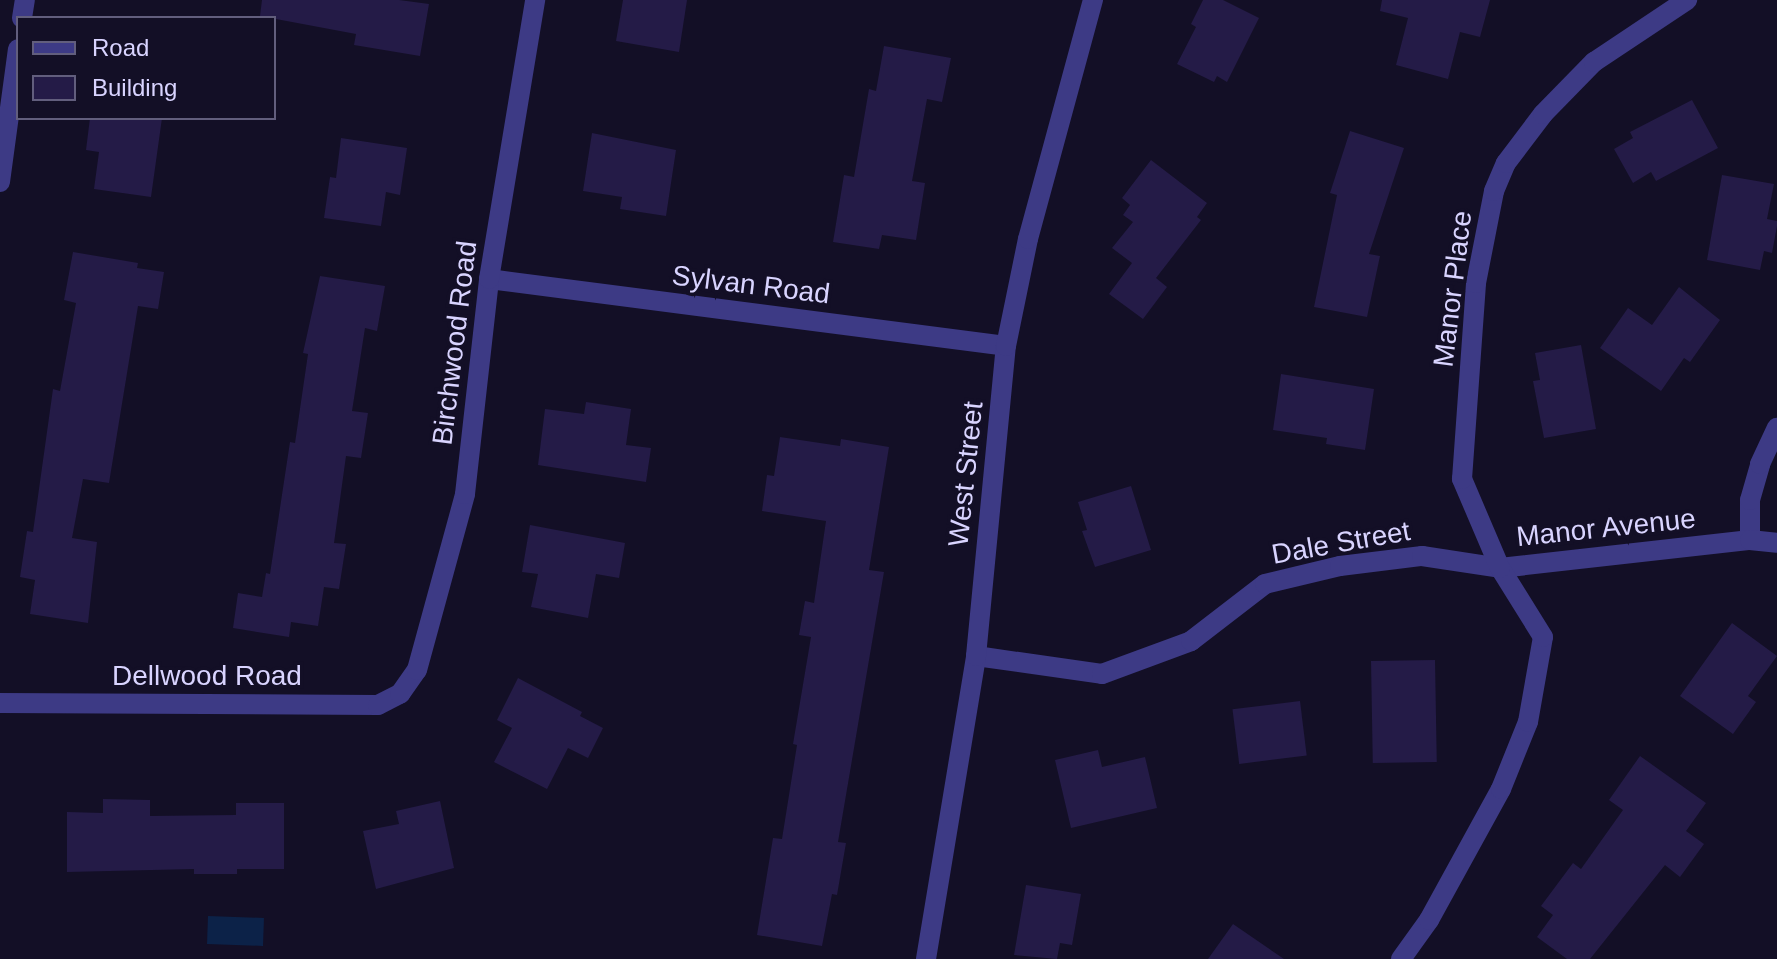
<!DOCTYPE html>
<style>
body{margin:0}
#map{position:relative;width:1777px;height:959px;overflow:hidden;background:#130f26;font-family:Arial,sans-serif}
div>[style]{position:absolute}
.water>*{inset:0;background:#0c2248;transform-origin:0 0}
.building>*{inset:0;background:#241b47;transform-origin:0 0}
.minor>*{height:20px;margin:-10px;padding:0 10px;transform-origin:10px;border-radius:10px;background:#3d3a85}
span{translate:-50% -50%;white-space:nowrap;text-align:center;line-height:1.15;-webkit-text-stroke:7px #130f26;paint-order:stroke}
.street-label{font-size:28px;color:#d9d4ff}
.legend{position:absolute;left:16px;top:16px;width:260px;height:104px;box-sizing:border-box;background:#130f26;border:2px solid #625e7d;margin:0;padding:10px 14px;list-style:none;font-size:24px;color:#d9d4ff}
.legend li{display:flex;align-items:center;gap:16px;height:40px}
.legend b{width:40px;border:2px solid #625e7d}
</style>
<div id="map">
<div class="water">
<div style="left:208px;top:916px;width:56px;height:28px;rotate:2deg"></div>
</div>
<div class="building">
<div style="clip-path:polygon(262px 0,399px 0,429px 4px,420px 56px,354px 45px,356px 34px,260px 16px)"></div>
<div style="clip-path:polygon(623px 0,687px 0,679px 52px,616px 41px)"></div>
<div style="clip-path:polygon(1203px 0,1223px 0,1259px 18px,1227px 82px,1217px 76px,1214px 82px,1177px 64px,1196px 27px,1191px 24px)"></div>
<div style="clip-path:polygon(1382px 0,1490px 0,1480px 37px,1460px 32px,1448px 79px,1396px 65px,1408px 18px,1380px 11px)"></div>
<div style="clip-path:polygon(884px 46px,951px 58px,942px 102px,927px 99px,912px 181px,925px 183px,916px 240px,882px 235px,879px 249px,833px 242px,844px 175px,854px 177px,869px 89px,876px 91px)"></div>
<div style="clip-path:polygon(1692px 100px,1718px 148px,1656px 181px,1651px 172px,1633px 183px,1614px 149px,1633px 138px,1630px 132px)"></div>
<div style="clip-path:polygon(90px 118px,162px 118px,151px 197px,94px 189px,99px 152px,86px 150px)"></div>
<div style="clip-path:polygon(1350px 131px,1404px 148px,1369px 254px,1380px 256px,1367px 317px,1314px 307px,1337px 195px,1330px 193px)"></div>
<div style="clip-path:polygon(592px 133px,676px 150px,666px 216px,620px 209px,622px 197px,583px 191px)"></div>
<div style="clip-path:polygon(341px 138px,407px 148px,400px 195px,386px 192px,381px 226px,324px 218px,330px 177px,336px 178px)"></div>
<div style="clip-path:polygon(1151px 160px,1207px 203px,1197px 217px,1201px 220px,1156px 278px,1167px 287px,1143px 319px,1109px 294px,1132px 263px,1112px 248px,1133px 222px,1123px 215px,1130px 205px,1122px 198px)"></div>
<div style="clip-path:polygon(1722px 175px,1774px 184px,1767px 219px,1777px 221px,1777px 226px,1772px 253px,1764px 251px,1760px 270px,1707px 260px)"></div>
<div style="clip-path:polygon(73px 252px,138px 263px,137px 268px,164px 272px,158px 309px,138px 306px,109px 483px,83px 479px,72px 538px,97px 542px,88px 623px,30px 614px,35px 580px,20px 577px,27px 531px,33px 532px,53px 389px,60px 391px,76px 303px,64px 300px)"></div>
<div style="clip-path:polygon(320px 276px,385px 286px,377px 331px,365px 328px,352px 411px,368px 413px,361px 458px,346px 456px,334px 543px,346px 544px,339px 589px,324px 587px,318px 626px,291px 622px,289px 637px,233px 628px,238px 593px,262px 597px,266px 573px,270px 574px,290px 442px,295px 443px,308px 354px,303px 353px)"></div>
<div style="clip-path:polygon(1679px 287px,1720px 320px,1690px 362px,1684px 358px,1661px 391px,1600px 348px,1628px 308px,1652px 325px)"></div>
<div style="clip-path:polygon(1581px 345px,1596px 429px,1544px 438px,1533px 381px,1540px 380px,1535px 353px)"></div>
<div style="clip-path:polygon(1281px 374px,1374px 389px,1365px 450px,1326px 444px,1327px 438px,1273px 430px)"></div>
<div style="clip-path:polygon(586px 402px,631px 409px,626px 445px,651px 448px,646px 482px,538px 465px,545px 409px,584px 414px)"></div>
<div style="clip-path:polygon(780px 437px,840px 446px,841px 439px,889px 447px,869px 570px,884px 572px,838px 842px,846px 843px,837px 895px,832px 894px,822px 946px,757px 935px,773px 838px,782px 839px,797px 745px,793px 744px,811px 637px,799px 635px,805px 601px,814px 603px,826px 521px,762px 511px,767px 475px,774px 476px)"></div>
<div style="clip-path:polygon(1131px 486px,1151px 550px,1095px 567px,1082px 531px,1087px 530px,1078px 502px)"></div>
<div style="clip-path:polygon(530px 525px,625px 543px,619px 578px,596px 574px,588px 618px,531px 607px,538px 574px,522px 572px)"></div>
<div style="clip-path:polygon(1732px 623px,1777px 656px,1748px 696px,1756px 702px,1733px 734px,1680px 696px)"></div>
<div style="left:1435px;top:660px;width:102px;height:64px;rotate:89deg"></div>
<div style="clip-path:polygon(518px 678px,582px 712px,580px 716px,603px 728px,588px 758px,568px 748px,547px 789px,494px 762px,512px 728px,497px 720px)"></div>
<div style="left:1300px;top:701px;width:55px;height:68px;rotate:83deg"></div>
<div style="clip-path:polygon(1098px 750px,1102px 767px,1145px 757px,1157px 808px,1071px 828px,1055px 760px)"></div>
<div style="clip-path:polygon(1640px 756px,1706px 803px,1686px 831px,1704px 844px,1680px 877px,1665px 865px,1590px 959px,1567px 959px,1537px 937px,1553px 915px,1541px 906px,1573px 863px,1581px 869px,1623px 810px,1609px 800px)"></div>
<div style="clip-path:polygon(103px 799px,150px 800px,150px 816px,236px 815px,236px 803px,284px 803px,284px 869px,237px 869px,237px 874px,194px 874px,194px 869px,67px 872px,67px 812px,103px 813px)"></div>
<div style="clip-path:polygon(440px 801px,454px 868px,376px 889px,363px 831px,399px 824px,396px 811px)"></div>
<div style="clip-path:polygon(1026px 885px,1081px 894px,1072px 945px,1060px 943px,1057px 959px,1014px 955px)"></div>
<div style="clip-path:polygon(1233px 924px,1284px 959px,1208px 959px)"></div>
</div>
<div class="minor">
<div style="left:22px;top:18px;width:18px;rotate:-81deg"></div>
<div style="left:0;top:182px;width:134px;rotate:-82.3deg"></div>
<div style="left:489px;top:279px;width:521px;rotate:7.38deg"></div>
<div style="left:1750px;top:540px;width:40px;rotate:-90deg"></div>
<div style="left:1750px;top:500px;width:37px;rotate:-74deg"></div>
<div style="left:1760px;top:464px;width:40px;rotate:-65deg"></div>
<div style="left:976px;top:656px;width:127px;rotate:8.1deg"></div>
<div style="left:1102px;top:674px;width:95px;rotate:-20.3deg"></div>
<div style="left:1191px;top:641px;width:93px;rotate:-37.6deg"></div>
<div style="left:1265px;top:584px;width:77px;rotate:-13.5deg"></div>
<div style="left:1340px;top:566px;width:83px;rotate:-7deg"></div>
<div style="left:1422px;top:556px;width:79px;rotate:8.7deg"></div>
<div style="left:1500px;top:568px;width:252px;rotate:-6.4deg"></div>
<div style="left:1750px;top:540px;width:27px;rotate:6deg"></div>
<div style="left:0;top:703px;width:378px;rotate:0.3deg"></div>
<div style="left:378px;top:705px;width:25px;rotate:-27deg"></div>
<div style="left:400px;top:694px;width:29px;rotate:-55deg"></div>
<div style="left:417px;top:670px;width:182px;rotate:-74.7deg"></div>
<div style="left:465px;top:494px;width:216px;rotate:-83.6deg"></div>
<div style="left:489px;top:279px;width:283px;rotate:-80.6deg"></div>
<div style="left:926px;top:959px;width:307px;rotate:-80.6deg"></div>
<div style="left:976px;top:656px;width:311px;rotate:-84.5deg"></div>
<div style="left:1006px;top:346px;width:109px;rotate:-78.4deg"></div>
<div style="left:1028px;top:239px;width:248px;rotate:-74.8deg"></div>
<div style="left:1401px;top:959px;width:48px;rotate:-54.3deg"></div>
<div style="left:1429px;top:920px;width:149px;rotate:-61.2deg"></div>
<div style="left:1501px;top:789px;width:72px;rotate:-68.1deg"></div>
<div style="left:1528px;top:722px;width:86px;rotate:-80deg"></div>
<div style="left:1543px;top:637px;width:81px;rotate:-121.9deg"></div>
<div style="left:1500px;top:568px;width:97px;rotate:-113.1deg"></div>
<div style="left:1462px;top:479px;width:196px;rotate:-85.9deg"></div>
<div style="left:1476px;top:283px;width:94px;rotate:-78.9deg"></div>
<div style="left:1494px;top:191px;width:30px;rotate:-67deg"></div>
<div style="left:1506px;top:163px;width:61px;rotate:-52.9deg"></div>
<div style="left:1543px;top:114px;width:73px;rotate:-45.6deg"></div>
<div style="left:1594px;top:62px;width:112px;rotate:-33.7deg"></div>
</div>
<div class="street-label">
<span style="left:751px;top:285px;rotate:7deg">Sylvan Road</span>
<span style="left:1453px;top:289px;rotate:-83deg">Manor Place</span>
<span style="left:455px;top:343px;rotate:-83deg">Birchwood Road</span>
<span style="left:966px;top:474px;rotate:-84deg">West Street</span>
<span style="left:1606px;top:528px;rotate:-6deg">Manor Avenue</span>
<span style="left:1341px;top:543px;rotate:-10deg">Dale Street</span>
<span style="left:207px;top:676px">Dellwood Road</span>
</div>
<ul class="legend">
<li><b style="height:10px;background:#3d3a85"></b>Road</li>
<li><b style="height:22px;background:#241b47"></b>Building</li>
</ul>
</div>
